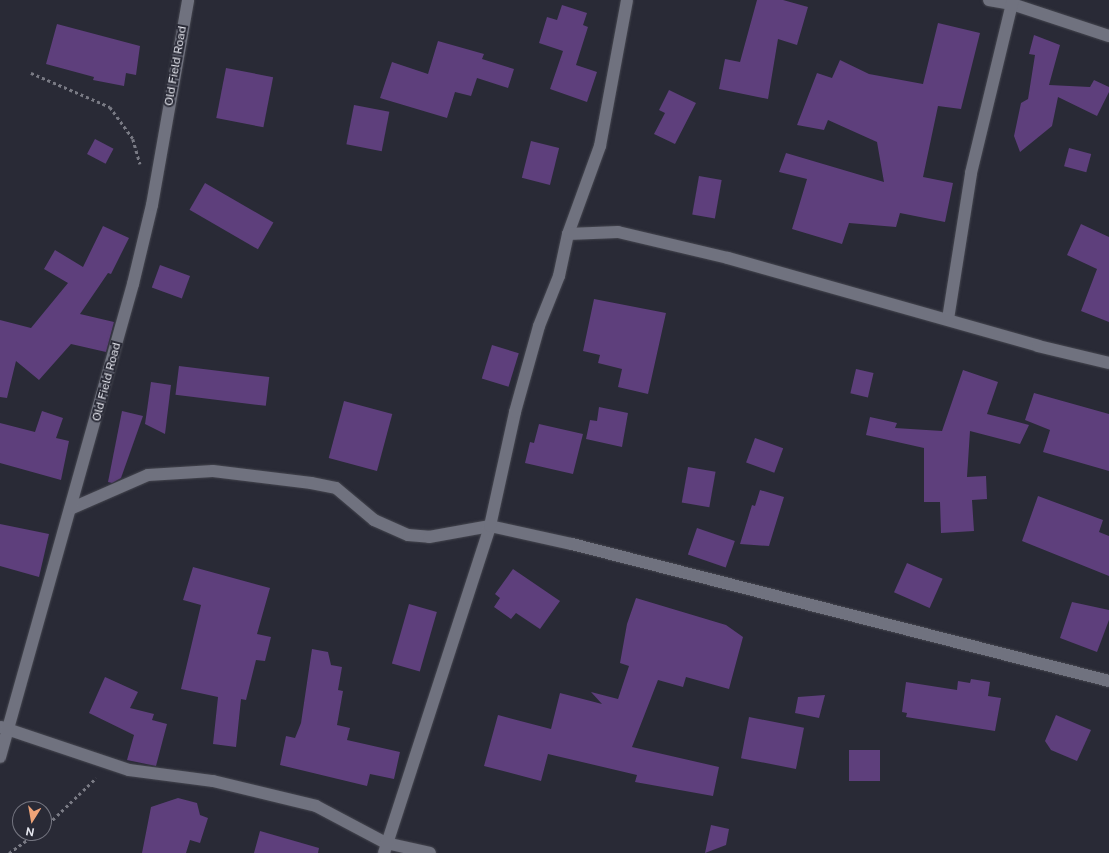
<!DOCTYPE html>
<style>
body{margin:0}
#map{position:relative;width:1109px;height:853px;overflow:hidden;background:#292a36;font-family:"Public Sans",sans-serif}
div>[style]{position:absolute}
.building>*{inset:0;background:#5e3f7c;transform-origin:0 0}
.path>*{height:2.5px;margin-top:-1.25px;transform-origin:0;background:repeating-linear-gradient(90deg,#797a84 0 3px,transparent 0 6px)}
.roads{filter:drop-shadow(0 0 1px #45464f) drop-shadow(0 0 1px #45464f)}
.street>*{height:12px;margin:-6px;padding:0 6px;transform-origin:6px;border-radius:6px;background:#70727f}
span{translate:-50% -50%;white-space:nowrap;text-align:center;line-height:1.15;-webkit-text-stroke:4px #292a36;paint-order:stroke}
.street-label{font-size:12px;color:#e5e6ee}
.north{position:absolute;left:12px;top:801px;width:40px;height:40px;box-sizing:border-box;background:#292a36;border:1px solid #747580;border-radius:50%;rotate:191deg;font-size:11px;font-weight:700;line-height:16px;text-align:center;color:#e5e6ee}
.north::after{content:'';display:block;margin:auto;width:14px;height:18px;background:#efa377;clip-path:polygon(50% 0,100% 100%,50% 72%,0 100%)}
</style>
<div id="map">
<div class="building">
<div style="clip-path:polygon(757px 0,783px 0,808px 7px,797px 45px,778px 39px,768px 99px,719px 89px,725px 59px,740px 62px)"></div>
<div style="clip-path:polygon(562px 5px,587px 13px,583px 25px,588px 27px,576px 65px,597px 72px,587px 102px,550px 89px,563px 51px,539px 43px,547px 17px,557px 20px)"></div>
<div style="clip-path:polygon(938px 23px,980px 33px,961px 109px,938px 106px,923px 177px,953px 183px,945px 222px,900px 213px,896px 227px,849px 223px,842px 244px,792px 229px,807px 179px,779px 172px,786px 153px,884px 182px,877px 142px,828px 120px,824px 130px,797px 125px,817px 73px,832px 78px,840px 60px,869px 74px,923px 84px)"></div>
<div style="clip-path:polygon(57px 24px,140px 46px,136px 75px,126px 73px,124px 86px,93px 80px,94px 77px,46px 64px)"></div>
<div style="clip-path:polygon(1034px 35px,1060px 45px,1049px 85px,1090px 87px,1094px 80px,1109px 87px,1109px 92px,1097px 116px,1058px 97px,1052px 126px,1020px 152px,1014px 136px,1021px 103px,1028px 99px,1035px 55px,1029px 54px)"></div>
<div style="clip-path:polygon(438px 41px,484px 54px,482px 59px,514px 69px,508px 88px,477px 78px,471px 96px,455px 92px,447px 118px,380px 98px,392px 62px,428px 74px)"></div>
<div style="left:226px;top:68px;width:48px;height:51px;rotate:11deg"></div>
<div style="clip-path:polygon(669px 90px,696px 103px,675px 144px,654px 134px,665px 113px,659px 110px)"></div>
<div style="left:354px;top:105px;width:36px;height:40px;rotate:11deg"></div>
<div style="left:95px;top:139px;width:21px;height:17px;rotate:28deg"></div>
<div style="left:531px;top:141px;width:29px;height:38px;rotate:14deg"></div>
<div style="left:1069px;top:148px;width:23px;height:19px;rotate:15deg"></div>
<div style="left:699px;top:176px;width:23px;height:39px;rotate:10deg"></div>
<div style="left:205px;top:183px;width:79px;height:31px;rotate:30deg"></div>
<div style="clip-path:polygon(1081px 224px,1109px 237px,1109px 322px,1081px 311px,1097px 269px,1067px 255px)"></div>
<div style="clip-path:polygon(103px 226px,129px 238px,111px 274px,108px 273px,80px 314px,114px 322px,106px 352px,71px 344px,39px 380px,16px 361px,7px 398px,0 397px,0 320px,31px 328px,68px 283px,44px 269px,55px 250px,83px 267px)"></div>
<div style="left:160px;top:265px;width:32px;height:24px;rotate:20deg"></div>
<div style="clip-path:polygon(594px 299px,666px 313px,648px 394px,618px 387px,622px 369px,598px 363px,600px 355px,583px 351px)"></div>
<div style="left:492px;top:345px;width:28px;height:35px;rotate:17deg"></div>
<div style="left:179px;top:366px;width:91px;height:29px;rotate:7deg"></div>
<div style="left:856px;top:369px;width:18px;height:25px;rotate:13deg"></div>
<div style="clip-path:polygon(963px 370px,998px 382px,987px 414px,1029px 425px,1020px 444px,970px 431px,967px 477px,986px 476px,987px 499px,972px 500px,974px 531px,941px 533px,940px 502px,924px 502px,924px 448px,866px 435px,870px 417px,897px 423px,895px 428px,942px 431px)"></div>
<div style="clip-path:polygon(151px 382px,171px 385px,165px 434px,145px 424px)"></div>
<div style="clip-path:polygon(1034px 393px,1109px 414px,1109px 471px,1043px 452px,1050px 430px,1025px 420px)"></div>
<div style="left:344px;top:401px;width:50px;height:59px;rotate:15deg"></div>
<div style="clip-path:polygon(599px 407px,628px 413px,622px 447px,586px 439px,590px 420px,597px 421px)"></div>
<div style="clip-path:polygon(42px 411px,63px 418px,56px 438px,69px 441px,61px 480px,0 463px,0 423px,35px 432px)"></div>
<div style="clip-path:polygon(122px 411px,143px 416px,121px 478px,112px 483px,108px 482px)"></div>
<div style="clip-path:polygon(539px 424px,583px 434px,573px 474px,525px 463px,530px 442px,534px 443px)"></div>
<div style="left:755px;top:438px;width:30px;height:26px;rotate:20deg"></div>
<div style="left:688px;top:467px;width:28px;height:36px;rotate:10deg"></div>
<div style="clip-path:polygon(760px 490px,784px 497px,769px 546px,740px 544px,752px 505px,755px 506px)"></div>
<div style="clip-path:polygon(1038px 496px,1103px 520px,1099px 532px,1109px 536px,1109px 576px,1022px 541px)"></div>
<div style="clip-path:polygon(0 524px,49px 534px,39px 577px,0 566px)"></div>
<div style="left:697px;top:528px;width:40px;height:28px;rotate:19deg"></div>
<div style="left:907px;top:563px;width:39px;height:32px;rotate:24deg"></div>
<div style="clip-path:polygon(193px 567px,270px 588px,257px 634px,271px 637px,265px 661px,256px 660px,246px 700px,241px 699px,236px 747px,213px 744px,218px 697px,181px 689px,201px 605px,183px 600px)"></div>
<div style="clip-path:polygon(513px 569px,560px 601px,540px 629px,516px 613px,511px 619px,494px 607px,500px 598px,495px 594px)"></div>
<div style="clip-path:polygon(636px 598px,726px 625px,743px 637px,729px 689px,686px 677px,683px 687px,658px 680px,632px 747px,719px 767px,713px 796px,635px 782px,637px 775px,548px 754px,541px 781px,484px 766px,498px 715px,551px 729px,560px 693px,602px 704px,591px 692px,618px 699px,629px 666px,620px 663px,627px 624px)"></div>
<div style="clip-path:polygon(1072px 602px,1109px 610px,1109px 620px,1097px 652px,1060px 638px)"></div>
<div style="left:409px;top:604px;width:29px;height:62px;rotate:16deg"></div>
<div style="clip-path:polygon(312px 649px,328px 652px,331px 665px,342px 667px,338px 690px,343px 691px,337px 725px,350px 728px,347px 740px,400px 752px,394px 779px,370px 774px,367px 786px,280px 765px,286px 736px,295px 738px,301px 723px)"></div>
<div style="clip-path:polygon(105px 677px,138px 692px,130px 708px,154px 714px,152px 720px,167px 724px,156px 766px,127px 760px,134px 735px,89px 713px)"></div>
<div style="clip-path:polygon(971px 679px,990px 682px,988px 696px,1001px 698px,995px 731px,906px 717px,907px 713px,902px 712px,906px 682px,957px 690px,958px 681px,970px 683px)"></div>
<div style="clip-path:polygon(825px 695px,819px 718px,795px 713px,798px 697px)"></div>
<div style="clip-path:polygon(1056px 715px,1091px 730px,1077px 761px,1051px 750px,1045px 741px)"></div>
<div style="left:749px;top:717px;width:56px;height:42px;rotate:11deg"></div>
<div style="left:880px;top:750px;width:31px;height:31px;rotate:90deg"></div>
<div style="clip-path:polygon(178px 798px,197px 803px,200px 815px,208px 818px,200px 843px,190px 840px,186px 853px,142px 853px,151px 807px)"></div>
<div style="clip-path:polygon(711px 825px,729px 829px,726px 845px,705px 853px)"></div>
<div style="clip-path:polygon(260px 831px,319px 848px,318px 853px,254px 853px)"></div>
</div>
<div class="path">
<div style="left:31px;top:73px;width:86px;rotate:23.3deg"></div>
<div style="left:110px;top:107px;width:39px;rotate:54deg"></div>
<div style="left:133px;top:139px;width:26px;rotate:74deg"></div>
<div style="left:44px;top:828px;width:72px;rotate:-43.9deg"></div>
<div style="left:9px;top:853px;width:34px;rotate:-36deg"></div>
</div>
<div class="roads">
<div class="street">
<div style="left:989px;top:0;width:23px;rotate:10deg"></div>
<div style="left:1012px;top:4px;width:102px;rotate:18.3deg"></div>
<div style="left:568px;top:234px;width:94px;rotate:-70deg"></div>
<div style="left:600px;top:146px;width:148px;rotate:-79.5deg"></div>
<div style="left:948px;top:319px;width:148px;rotate:-81deg"></div>
<div style="left:971px;top:173px;width:178px;rotate:-76.4deg"></div>
<div style="left:70px;top:509px;width:85px;rotate:-23.6deg"></div>
<div style="left:148px;top:475px;width:65px;rotate:-3.5deg"></div>
<div style="left:213px;top:471px;width:99px;rotate:7deg"></div>
<div style="left:311px;top:483px;width:25px;rotate:11deg"></div>
<div style="left:336px;top:488px;width:50px;rotate:40.1deg"></div>
<div style="left:374px;top:520px;width:37px;rotate:24deg"></div>
<div style="left:408px;top:535px;width:21px;rotate:5deg"></div>
<div style="left:429px;top:537px;width:62px;rotate:-10.2deg"></div>
<div style="left:490px;top:526px;width:84px;rotate:12.4deg"></div>
<div style="left:572px;top:544px;width:554px;rotate:14.31deg"></div>
<div style="left:1px;top:727px;width:135px;rotate:18.6deg"></div>
<div style="left:129px;top:770px;width:85px;rotate:7.5deg"></div>
<div style="left:213px;top:781px;width:106px;rotate:13.6deg"></div>
<div style="left:316px;top:806px;width:79px;rotate:27.9deg"></div>
<div style="left:386px;top:843px;width:45px;rotate:12.8deg"></div>
<div style="left:0;top:757px;width:491px;rotate:-74.3deg"></div>
<div style="left:133px;top:284px;width:81px;rotate:-76.5deg"></div>
<div style="left:152px;top:205px;width:208px;rotate:-80deg"></div>
<div style="left:384px;top:853px;width:344px;rotate:-72deg"></div>
<div style="left:490px;top:526px;width:117px;rotate:-77.6deg"></div>
<div style="left:515px;top:412px;width:89px;rotate:-74.4deg"></div>
<div style="left:539px;top:326px;width:54px;rotate:-68.2deg"></div>
<div style="left:559px;top:276px;width:43px;rotate:-77.9deg"></div>
<div style="left:568px;top:234px;width:50px;rotate:-2.3deg"></div>
<div style="left:618px;top:232px;width:113px;rotate:13.3deg"></div>
<div style="left:728px;top:258px;width:322px;rotate:15.8deg"></div>
<div style="left:1038px;top:346px;width:73px;rotate:13.5deg"></div>
</div>
</div>
<div class="street-label">
<span style="left:176px;top:66px;rotate:-80deg">Old Field Road</span>
<span style="left:107px;top:382px;rotate:-75deg">Old Field Road</span>
</div>
<div class="north">N</div>
</div>
